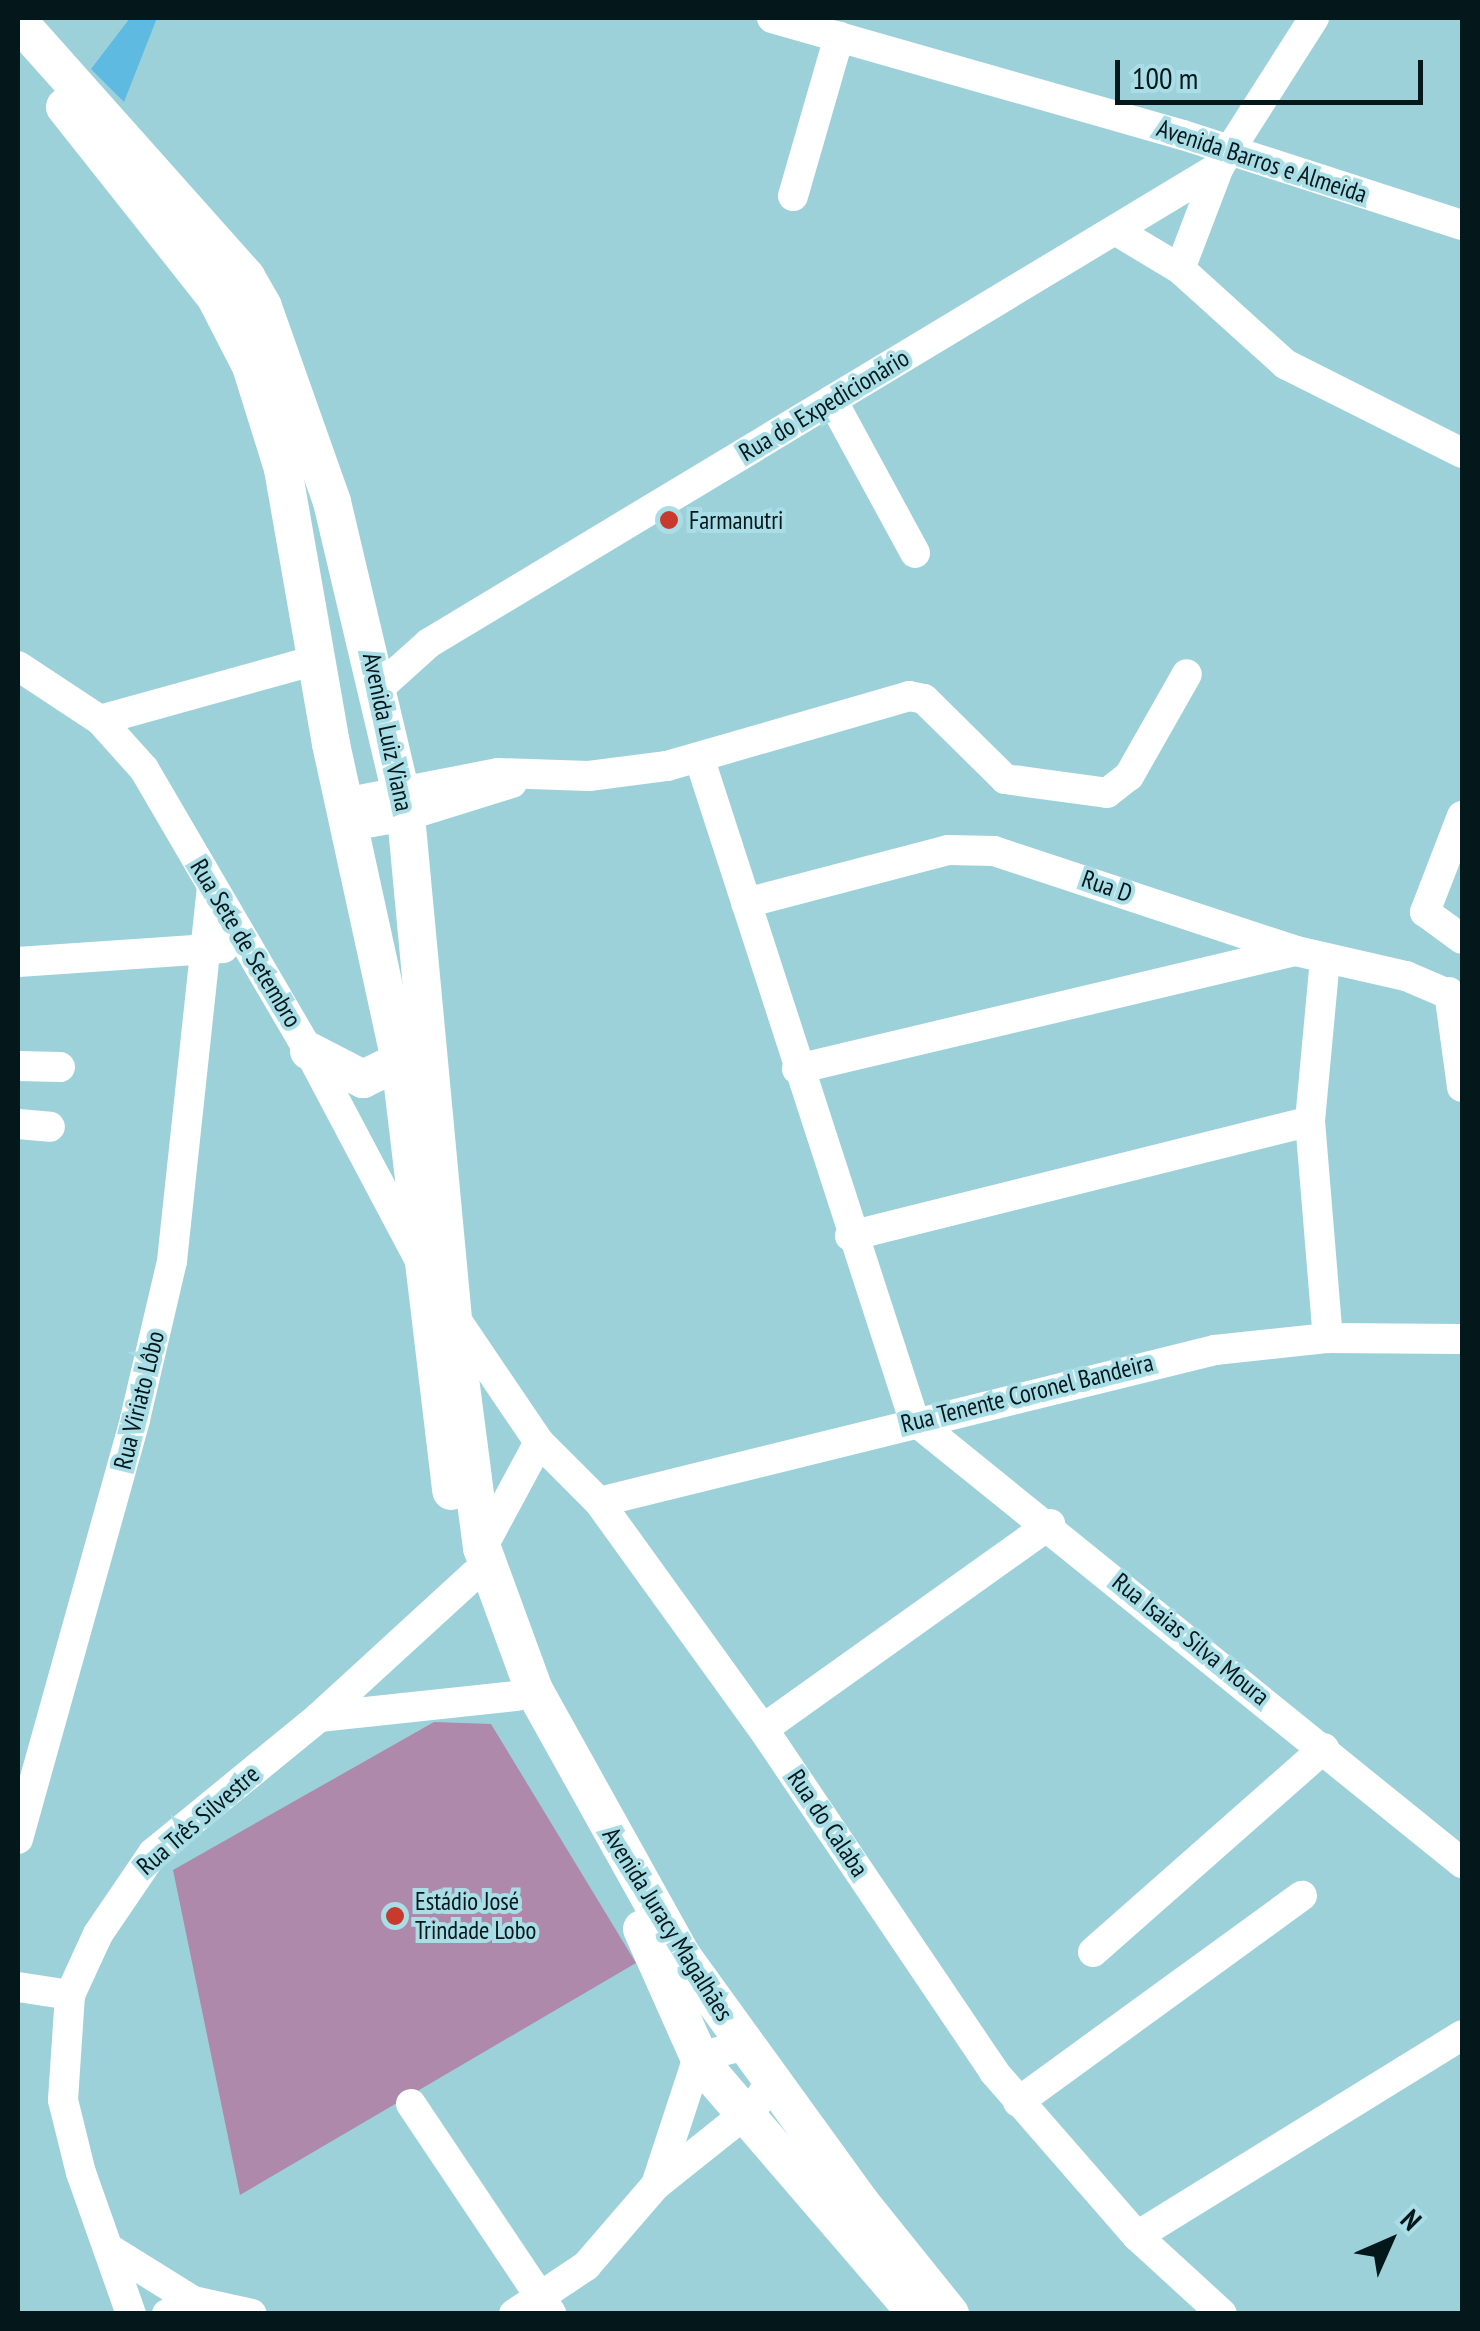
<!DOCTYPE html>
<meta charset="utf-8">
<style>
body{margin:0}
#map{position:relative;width:1480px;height:2331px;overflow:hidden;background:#9dd1da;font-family:"PT Sans Narrow",sans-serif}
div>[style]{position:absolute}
.green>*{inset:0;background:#ae89ab}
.building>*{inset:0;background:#5fbae2}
.minor>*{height:30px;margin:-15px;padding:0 15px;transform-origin:15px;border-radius:15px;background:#fff}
.major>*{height:38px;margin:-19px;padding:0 19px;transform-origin:19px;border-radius:19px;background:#fff}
.dots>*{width:28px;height:28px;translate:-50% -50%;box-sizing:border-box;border:5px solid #aadee7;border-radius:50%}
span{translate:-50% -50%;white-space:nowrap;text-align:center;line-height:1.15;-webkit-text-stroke:8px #aadee7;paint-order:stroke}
.street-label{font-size:25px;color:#04181c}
.poi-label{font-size:25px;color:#04181c}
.left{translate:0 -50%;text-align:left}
.frame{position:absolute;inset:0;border:20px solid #04181c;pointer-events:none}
.north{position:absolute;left:1340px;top:2191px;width:100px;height:100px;-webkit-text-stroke:8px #aadee7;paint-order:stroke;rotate:45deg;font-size:28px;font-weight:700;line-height:40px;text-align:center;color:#04181c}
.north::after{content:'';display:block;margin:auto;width:35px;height:45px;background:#04181c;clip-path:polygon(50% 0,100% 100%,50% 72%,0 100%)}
.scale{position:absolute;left:1115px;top:60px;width:308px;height:45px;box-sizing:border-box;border:5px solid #04181c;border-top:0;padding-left:12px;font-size:30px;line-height:35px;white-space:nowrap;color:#04181c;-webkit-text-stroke:8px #aadee7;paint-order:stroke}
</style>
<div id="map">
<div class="green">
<div style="clip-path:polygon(434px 1722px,491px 1724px,636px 1963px,240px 2195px,173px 1870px)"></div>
</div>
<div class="building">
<div style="clip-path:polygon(130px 18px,157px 18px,124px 102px,91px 69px)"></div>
</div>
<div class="minor">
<div style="left:772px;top:18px;width:427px;rotate:15.9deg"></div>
<div style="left:1183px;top:135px;width:293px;rotate:17.9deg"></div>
<div style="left:793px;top:196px;width:166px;rotate:-73.9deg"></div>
<div style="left:1115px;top:230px;width:76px;rotate:31deg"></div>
<div style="left:1180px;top:269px;width:142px;rotate:42.1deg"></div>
<div style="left:1285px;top:364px;width:198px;rotate:26.7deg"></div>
<div style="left:1180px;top:269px;width:109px;rotate:-69.1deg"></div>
<div style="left:1219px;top:167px;width:177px;rotate:-57.5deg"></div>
<div style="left:832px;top:400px;width:174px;rotate:61.5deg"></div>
<div style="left:18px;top:666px;width:98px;rotate:33.4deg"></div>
<div style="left:100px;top:720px;width:66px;rotate:48.1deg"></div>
<div style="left:144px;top:769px;width:327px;rotate:59.7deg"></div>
<div style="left:309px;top:1051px;width:235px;rotate:62.1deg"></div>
<div style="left:380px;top:687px;width:66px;rotate:-41.9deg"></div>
<div style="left:429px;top:643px;width:922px;rotate:-31.07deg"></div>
<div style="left:100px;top:720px;width:228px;rotate:-15.5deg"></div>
<div style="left:700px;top:760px;width:694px;rotate:72.04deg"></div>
<div style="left:914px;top:1420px;width:705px;rotate:38.95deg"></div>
<div style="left:344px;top:803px;width:157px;rotate:-11deg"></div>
<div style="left:498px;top:773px;width:91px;rotate:1.9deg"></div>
<div style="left:589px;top:776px;width:79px;rotate:-7.3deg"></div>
<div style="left:667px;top:766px;width:252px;rotate:-16.1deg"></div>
<div style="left:909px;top:696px;width:15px;rotate:11deg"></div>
<div style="left:924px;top:699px;width:114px;rotate:44.6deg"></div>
<div style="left:1005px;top:779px;width:103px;rotate:7.8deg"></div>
<div style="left:1107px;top:793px;width:28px;rotate:-38deg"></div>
<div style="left:1129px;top:776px;width:117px;rotate:-60.4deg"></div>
<div style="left:1462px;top:816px;width:103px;rotate:111.1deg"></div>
<div style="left:1425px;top:912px;width:46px;rotate:36.1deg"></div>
<div style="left:350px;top:826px;width:57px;rotate:-10.1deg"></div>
<div style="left:406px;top:816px;width:111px;rotate:-17.3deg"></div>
<div style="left:746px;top:903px;width:209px;rotate:-14.7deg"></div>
<div style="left:948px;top:850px;width:46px;rotate:1.2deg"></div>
<div style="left:994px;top:851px;width:318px;rotate:18.3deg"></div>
<div style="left:1296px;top:951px;width:113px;rotate:12.8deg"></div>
<div style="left:1406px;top:976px;width:61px;rotate:23.2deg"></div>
<div style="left:1325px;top:959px;width:163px;rotate:95.3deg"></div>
<div style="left:1310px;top:1121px;width:218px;rotate:85.3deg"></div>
<div style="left:18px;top:962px;width:206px;rotate:-3.9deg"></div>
<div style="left:1449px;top:992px;width:96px;rotate:82.2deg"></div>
<div style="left:18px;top:1066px;width:42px;rotate:1.4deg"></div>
<div style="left:797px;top:1069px;width:512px;rotate:-13.33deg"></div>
<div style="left:18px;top:1124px;width:32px;rotate:5deg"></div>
<div style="left:850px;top:1236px;width:474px;rotate:-14deg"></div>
<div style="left:453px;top:1315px;width:153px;rotate:55.9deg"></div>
<div style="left:539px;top:1442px;width:85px;rotate:45deg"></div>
<div style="left:599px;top:1502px;width:280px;rotate:54.2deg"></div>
<div style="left:763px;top:1729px;width:414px;rotate:56deg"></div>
<div style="left:994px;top:2072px;width:218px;rotate:48.9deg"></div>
<div style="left:1137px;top:2236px;width:115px;rotate:42.5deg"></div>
<div style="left:599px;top:1502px;width:634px;rotate:-13.86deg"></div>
<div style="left:1215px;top:1350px;width:114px;rotate:-6.1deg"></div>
<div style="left:1328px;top:1338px;width:134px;rotate:0.4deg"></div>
<div style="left:482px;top:1548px;width:120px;rotate:-61.7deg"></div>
<div style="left:319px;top:1717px;width:199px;rotate:-6.1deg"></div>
<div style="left:763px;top:1729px;width:353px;rotate:-35.5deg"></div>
<div style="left:18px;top:1839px;width:436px;rotate:-74.4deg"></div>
<div style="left:135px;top:1419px;width:162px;rotate:-76.8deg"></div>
<div style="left:172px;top:1261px;width:377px;rotate:-83.9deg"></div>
<div style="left:1093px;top:1952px;width:308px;rotate:-41.4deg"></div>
<div style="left:18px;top:1987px;width:53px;rotate:8.7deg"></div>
<div style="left:1018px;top:2102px;width:351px;rotate:-36deg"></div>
<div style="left:411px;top:2104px;width:252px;rotate:56.2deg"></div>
<div style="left:656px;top:2185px;width:135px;rotate:-71.8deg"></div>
<div style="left:698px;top:2057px;width:49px;rotate:-14deg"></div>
<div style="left:1137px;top:2236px;width:382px;rotate:-31.7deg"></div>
<div style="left:108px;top:2248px;width:100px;rotate:31.9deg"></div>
<div style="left:131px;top:2314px;width:150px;rotate:-109.5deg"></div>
<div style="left:81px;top:2173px;width:75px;rotate:-103.9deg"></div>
<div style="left:63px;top:2100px;width:105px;rotate:-86.2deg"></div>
<div style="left:70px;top:1995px;width:67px;rotate:-65.3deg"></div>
<div style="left:98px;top:1934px;width:98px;rotate:-55.8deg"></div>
<div style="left:153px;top:1853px;width:215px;rotate:-39.3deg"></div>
<div style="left:319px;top:1717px;width:210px;rotate:-42.5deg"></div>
<div style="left:167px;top:2314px;width:29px;rotate:-27deg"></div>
<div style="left:193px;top:2301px;width:60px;rotate:12.4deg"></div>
<div style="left:514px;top:2314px;width:87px;rotate:-33.7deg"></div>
<div style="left:586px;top:2266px;width:107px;rotate:-49.2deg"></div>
<div style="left:656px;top:2185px;width:127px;rotate:-38.6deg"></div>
<div style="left:755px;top:2106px;width:32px;rotate:-58deg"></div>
</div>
<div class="major">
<div style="left:18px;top:21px;width:343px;rotate:48.3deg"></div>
<div style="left:246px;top:277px;width:34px;rotate:60deg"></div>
<div style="left:263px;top:307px;width:207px;rotate:70.5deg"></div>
<div style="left:332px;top:502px;width:323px;rotate:76.7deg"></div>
<div style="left:406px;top:816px;width:526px;rotate:84.66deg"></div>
<div style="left:455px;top:1340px;width:210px;rotate:82.6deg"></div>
<div style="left:482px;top:1548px;width:151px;rotate:69.9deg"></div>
<div style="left:534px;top:1690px;width:304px;rotate:60.9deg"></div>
<div style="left:682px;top:1956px;width:304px;rotate:54.1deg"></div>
<div style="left:860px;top:2202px;width:144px;rotate:51.2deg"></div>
<div style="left:65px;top:107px;width:241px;rotate:51.6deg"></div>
<div style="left:215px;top:296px;width:79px;rotate:62.8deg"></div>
<div style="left:251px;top:366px;width:108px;rotate:72.7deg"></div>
<div style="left:283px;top:469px;width:279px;rotate:80.1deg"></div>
<div style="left:331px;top:744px;width:324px;rotate:77.7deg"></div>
<div style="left:400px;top:1061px;width:433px;rotate:83.2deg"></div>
<div style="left:309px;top:1051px;width:61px;rotate:27.4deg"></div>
<div style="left:363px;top:1079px;width:41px;rotate:-25.9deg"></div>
<div style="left:642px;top:1929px;width:148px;rotate:66deg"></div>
<div style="left:702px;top:2064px;width:330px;rotate:49.3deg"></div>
</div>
<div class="dots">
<div style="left:669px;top:520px;background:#c73a2d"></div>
<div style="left:395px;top:1916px;background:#c73a2d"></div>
</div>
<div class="street-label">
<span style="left:1262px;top:161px;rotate:18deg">Avenida Barros e Almeida</span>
<span style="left:824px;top:405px;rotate:-31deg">Rua do Expedicionário</span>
<span style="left:388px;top:732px;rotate:78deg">Avenida Luiz Viana</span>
<span style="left:1107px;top:886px;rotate:19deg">Rua D</span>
<span style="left:246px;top:943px;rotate:59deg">Rua Sete de Setembro</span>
<span style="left:1027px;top:1393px;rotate:-14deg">Rua Tenente Coronel Bandeira</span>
<span style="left:139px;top:1400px;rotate:-76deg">Rua Viriato Lôbo</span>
<span style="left:1191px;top:1639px;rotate:39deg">Rua Isaias Silva Moura</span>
<span style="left:198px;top:1820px;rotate:-41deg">Rua Três Silvestre</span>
<span style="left:828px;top:1823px;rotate:56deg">Rua do Calaba</span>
<span style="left:668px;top:1924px;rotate:58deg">Avenida Juracy Magalhães</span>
</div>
<div class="poi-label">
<span class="left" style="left:689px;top:520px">Farmanutri</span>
<span class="left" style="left:415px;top:1916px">Estádio José<br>Trindade Lobo</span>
</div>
<div class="frame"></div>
<div class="north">N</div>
<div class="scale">100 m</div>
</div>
